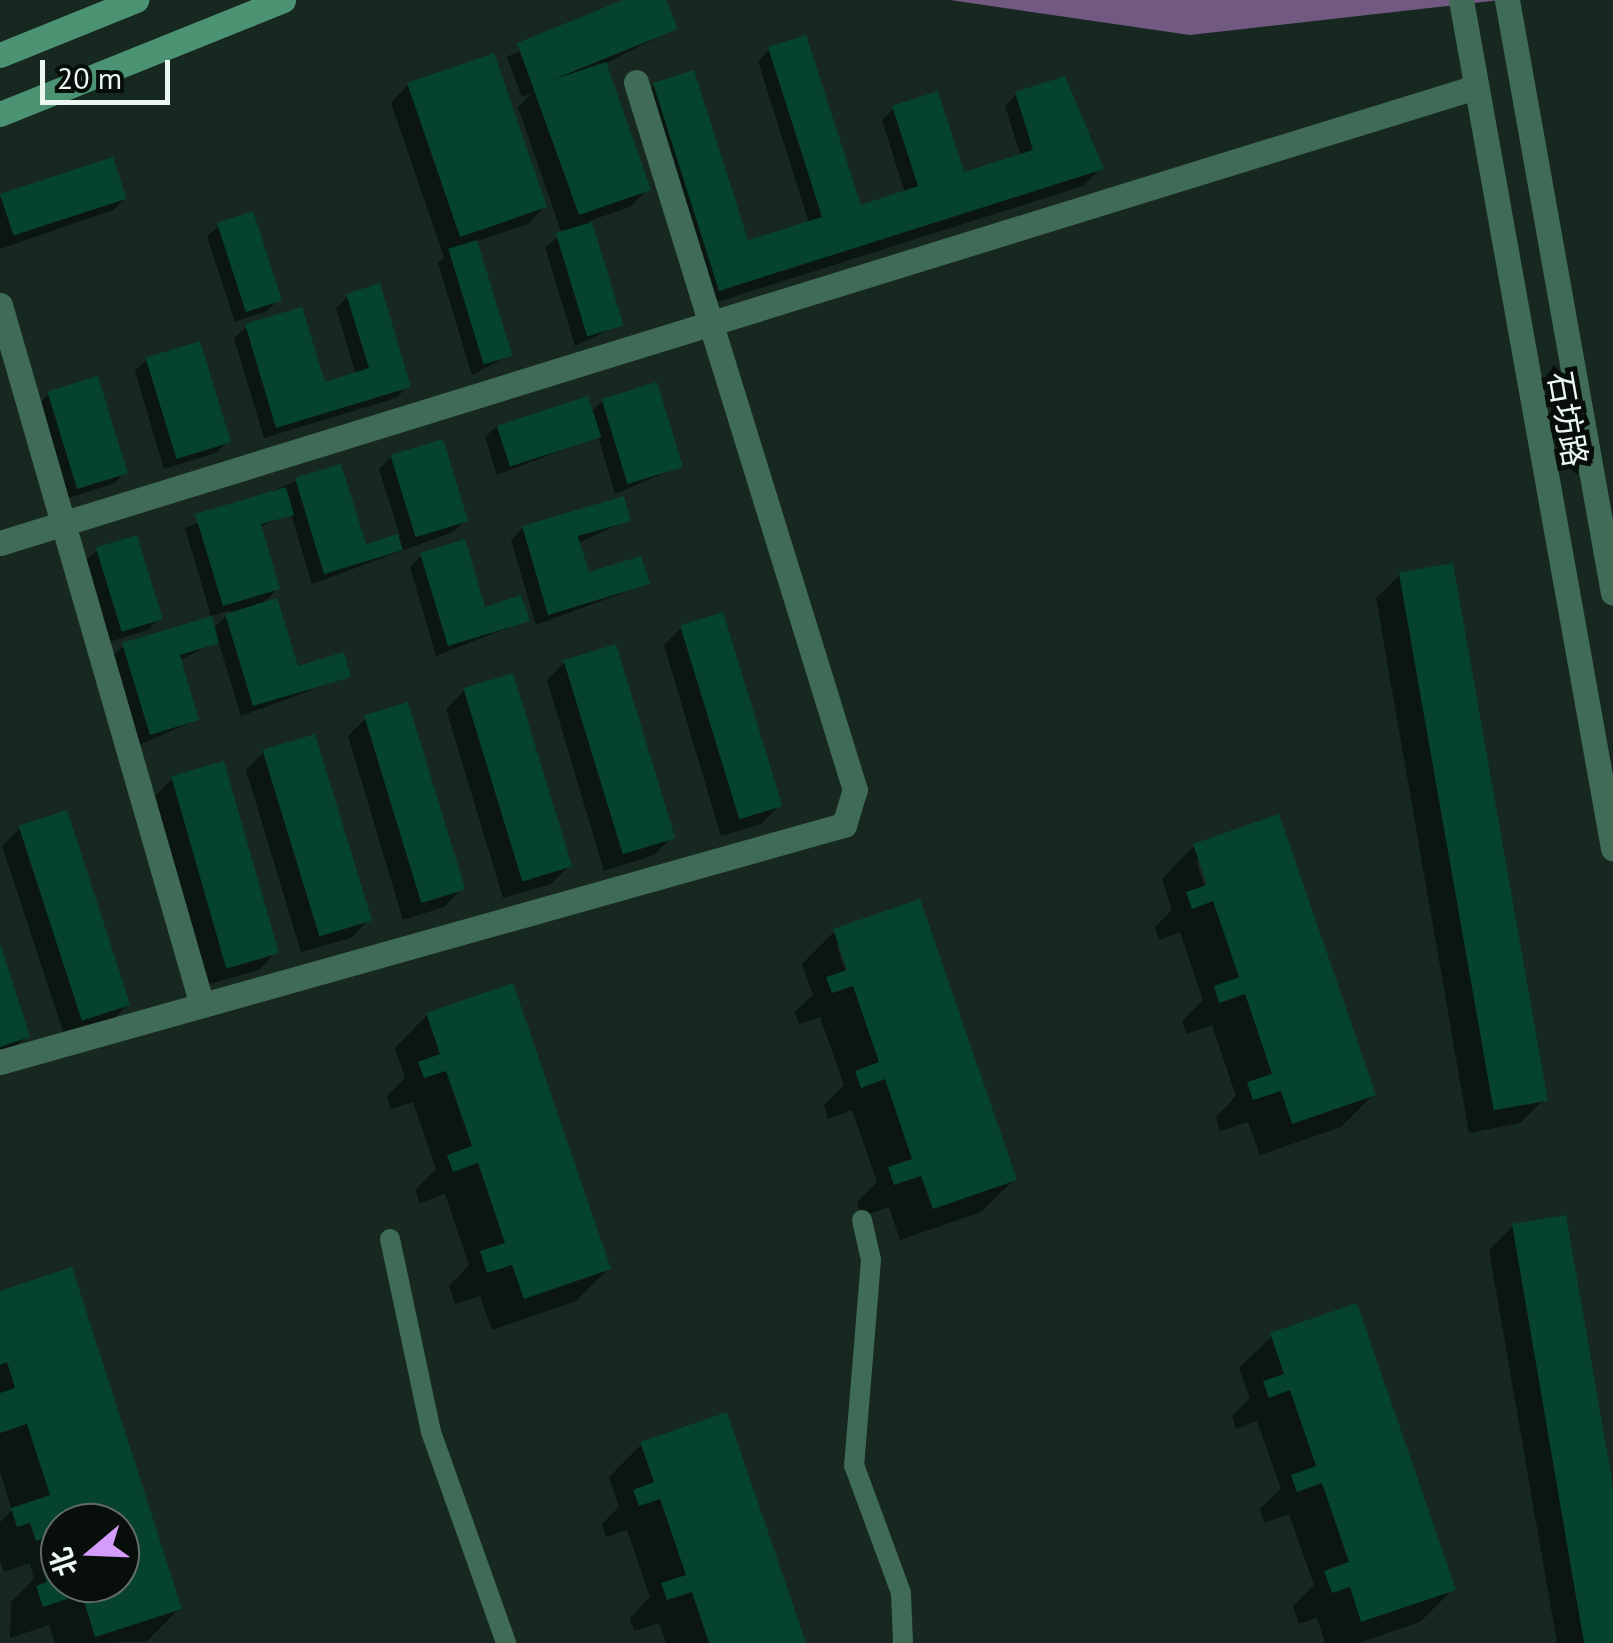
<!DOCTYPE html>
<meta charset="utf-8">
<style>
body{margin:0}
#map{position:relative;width:1613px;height:1643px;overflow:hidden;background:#162820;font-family:"PT Sans","Noto Sans SC",sans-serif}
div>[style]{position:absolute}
.water>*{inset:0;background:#715982}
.shadow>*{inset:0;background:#0007}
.building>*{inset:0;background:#06432d;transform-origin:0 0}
.service>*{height:20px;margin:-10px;padding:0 10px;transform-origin:10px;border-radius:10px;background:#406b57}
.minor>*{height:25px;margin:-12.5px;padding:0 12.5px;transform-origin:12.5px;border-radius:12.5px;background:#406b57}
.tertiary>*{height:25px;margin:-12.5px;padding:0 12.5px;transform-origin:12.5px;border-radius:12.5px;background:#406b57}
.secondary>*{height:25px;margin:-12.5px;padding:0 12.5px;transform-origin:12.5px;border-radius:12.5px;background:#4c9374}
span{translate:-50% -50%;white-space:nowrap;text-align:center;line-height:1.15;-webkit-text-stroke:10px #080f0b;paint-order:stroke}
.street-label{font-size:32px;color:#ecf7f1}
.north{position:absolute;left:40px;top:1503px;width:100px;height:100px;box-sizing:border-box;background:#080f0b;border:2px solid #636c67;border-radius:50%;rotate:251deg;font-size:28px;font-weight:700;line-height:40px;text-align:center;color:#ecf7f1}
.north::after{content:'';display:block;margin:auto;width:35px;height:45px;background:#d49cfb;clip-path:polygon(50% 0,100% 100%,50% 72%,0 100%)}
.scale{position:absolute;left:40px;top:60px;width:130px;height:45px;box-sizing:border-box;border:5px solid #ecf7f1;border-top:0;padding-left:12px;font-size:30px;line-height:35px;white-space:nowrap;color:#ecf7f1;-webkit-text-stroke:8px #080f0b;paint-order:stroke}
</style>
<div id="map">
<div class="water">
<div style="clip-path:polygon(950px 0,1500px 0,1190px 35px)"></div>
</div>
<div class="shadow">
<div style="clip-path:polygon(629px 0,663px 0,675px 29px,604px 64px,648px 189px,630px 207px,589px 221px,621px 324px,575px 346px,545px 247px,562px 234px,518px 107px,532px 93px,522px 97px,507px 57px)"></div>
<div style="clip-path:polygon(770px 49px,859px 208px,905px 193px,882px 120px,894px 108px,955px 177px,1021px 156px,1005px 106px,1016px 94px,1090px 134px,1101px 168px,1083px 186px,701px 307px,636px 103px,654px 86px,746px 243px,809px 223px,758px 61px)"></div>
<div style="clip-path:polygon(408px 85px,545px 206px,528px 224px,475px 242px,510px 355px,472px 375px,438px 263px,444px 257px,391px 103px)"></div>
<div style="clip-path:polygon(111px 160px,125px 199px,113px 210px,0 249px,0 198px)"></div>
<div style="clip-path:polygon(219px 225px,279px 299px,267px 311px,235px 322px,207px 237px)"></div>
<div style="clip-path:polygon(348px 296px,408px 386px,396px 398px,264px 438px,234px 338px,246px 327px,323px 385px,356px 375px,336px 308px)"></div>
<div style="clip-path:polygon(147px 359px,228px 441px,216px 453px,164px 469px,135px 371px)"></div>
<div style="clip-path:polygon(49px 394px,125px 473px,113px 484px,65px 499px,37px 405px)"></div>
<div style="clip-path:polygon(603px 401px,680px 466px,615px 494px,598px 436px,497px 475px,485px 437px,497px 426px,591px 412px)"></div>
<div style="clip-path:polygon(391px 457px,465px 520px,453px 532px,312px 584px,291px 514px,259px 527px,278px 588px,260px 606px,296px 669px,348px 676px,241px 716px,218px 640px,179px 661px,196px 720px,139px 745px,112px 657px,124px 645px,213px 629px,232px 610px,211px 616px,185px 528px,296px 481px,364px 547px,400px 536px,379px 469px)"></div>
<div style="clip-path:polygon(628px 520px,578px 543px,587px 575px,647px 584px,536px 625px,511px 540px,523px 528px)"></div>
<div style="clip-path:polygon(97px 550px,159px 619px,148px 630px,109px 642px,85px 561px)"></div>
<div style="clip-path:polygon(422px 555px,483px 610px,527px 620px,436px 656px,410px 567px)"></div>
<div style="clip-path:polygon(1400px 575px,1544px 1100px,1520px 1123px,1469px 1133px,1376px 598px)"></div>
<div style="clip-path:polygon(682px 627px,779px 806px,761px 824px,721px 836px,664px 645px)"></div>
<div style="clip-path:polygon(565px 662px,672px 837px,654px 855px,604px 871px,547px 680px)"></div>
<div style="clip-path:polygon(464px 691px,569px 866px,551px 884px,503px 898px,446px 709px)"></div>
<div style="clip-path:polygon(366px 718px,462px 889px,444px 907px,403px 920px,348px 736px)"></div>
<div style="clip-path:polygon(264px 752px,368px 920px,351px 938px,301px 952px,246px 770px)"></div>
<div style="clip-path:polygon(172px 779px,276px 952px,259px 970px,209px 984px,154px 797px)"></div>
<div style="clip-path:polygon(20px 828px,128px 1004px,111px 1022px,65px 1037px,2px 846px)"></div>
<div style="clip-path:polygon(evenodd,1194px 846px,1373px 1095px,1341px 1127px,1260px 1155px,1248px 1122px,1220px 1131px,1216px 1117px,1236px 1096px,1212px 1025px,1187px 1034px,1182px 1021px,1203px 1000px,1180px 932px,1159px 940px,1155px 927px,1172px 910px,1162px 879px,1194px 846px,1196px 861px,1201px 861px,1213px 896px,1209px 898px,1196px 861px)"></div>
<div style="clip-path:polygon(evenodd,835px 931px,1014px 1180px,981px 1212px,900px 1240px,889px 1207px,862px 1216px,857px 1202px,877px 1182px,852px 1110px,828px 1119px,824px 1105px,844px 1085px,820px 1017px,799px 1024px,795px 1012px,813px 995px,802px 964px,835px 931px,837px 946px,842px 946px,854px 981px,849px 983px,837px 946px)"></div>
<div style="clip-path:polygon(0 952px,27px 1037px,0 1058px)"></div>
<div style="clip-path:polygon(427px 1015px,608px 1269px,576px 1301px,492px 1330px,480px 1296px,455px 1304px,449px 1286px,469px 1265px,445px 1194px,420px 1203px,415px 1190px,436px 1169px,413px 1102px,391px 1109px,387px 1096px,405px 1078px,395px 1048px)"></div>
<div style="clip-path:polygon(1513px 1226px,1613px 1501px,1613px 1643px,1557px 1643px,1489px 1250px)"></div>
<div style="clip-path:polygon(evenodd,0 1293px,180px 1608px,147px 1641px,85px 1643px,144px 1619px,84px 1643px,55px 1643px,49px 1625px,10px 1638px,11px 1602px,34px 1579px,30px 1563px,4px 1572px,0 1561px,0 1522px,12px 1510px,0 1472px,0 1293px,60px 1523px,120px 1523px,120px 1583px,60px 1583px,60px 1523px)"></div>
<div style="clip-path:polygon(1272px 1336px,1453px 1589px,1420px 1622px,1358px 1643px,1325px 1643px,1317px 1618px,1299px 1624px,1293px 1606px,1314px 1585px,1289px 1514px,1264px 1523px,1260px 1509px,1281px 1489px,1257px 1421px,1236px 1429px,1232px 1416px,1250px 1398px,1239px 1368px)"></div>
<div style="clip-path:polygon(642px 1444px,804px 1643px,666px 1643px,659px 1623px,634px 1631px,630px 1618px,650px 1597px,627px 1530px,606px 1537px,602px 1524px,619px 1507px,609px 1477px)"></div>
</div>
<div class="building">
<div style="clip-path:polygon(623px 0,666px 0,678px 29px,552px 80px,606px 62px,651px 190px,579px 215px,517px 43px)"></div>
<div style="clip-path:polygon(806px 35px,861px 205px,918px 186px,892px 106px,938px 91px,964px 172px,1033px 150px,1015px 92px,1065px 76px,1104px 169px,719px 291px,653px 83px,694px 70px,748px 240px,822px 217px,768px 47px)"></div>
<div style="left:494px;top:53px;width:163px;height:92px;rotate:71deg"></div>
<div style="left:113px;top:157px;width:44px;height:119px;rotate:72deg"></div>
<div style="left:253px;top:211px;width:94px;height:38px;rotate:72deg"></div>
<div style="left:592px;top:222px;width:108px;height:38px;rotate:73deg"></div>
<div style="left:477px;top:240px;width:121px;height:30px;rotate:73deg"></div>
<div style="clip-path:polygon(380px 283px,411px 387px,276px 428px,245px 324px,302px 307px,325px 382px,369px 368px,346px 294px)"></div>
<div style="left:200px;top:341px;width:106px;height:57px;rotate:73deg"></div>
<div style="left:98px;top:376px;width:102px;height:53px;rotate:73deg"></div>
<div style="left:657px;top:382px;width:89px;height:58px;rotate:73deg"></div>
<div style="left:588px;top:396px;width:43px;height:96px;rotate:72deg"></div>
<div style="left:443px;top:439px;width:86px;height:55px;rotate:73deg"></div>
<div style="clip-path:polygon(341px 464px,366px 544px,398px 534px,403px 550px,324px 574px,295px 478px)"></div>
<div style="clip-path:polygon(286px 487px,294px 515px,261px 524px,280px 589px,223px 606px,195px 514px)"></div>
<div style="clip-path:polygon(624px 496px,631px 521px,578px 536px,589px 572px,641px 556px,650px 584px,548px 615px,522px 526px)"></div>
<div style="left:137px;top:535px;width:88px;height:43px;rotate:73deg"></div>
<div style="clip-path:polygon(465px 539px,485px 607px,521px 595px,530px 621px,448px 646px,420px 553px)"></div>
<div style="left:1453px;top:563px;width:546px;height:55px;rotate:80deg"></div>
<div style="clip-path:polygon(277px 598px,298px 666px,344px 652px,351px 677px,253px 706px,225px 614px)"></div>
<div style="left:723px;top:612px;width:203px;height:45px;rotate:73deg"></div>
<div style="clip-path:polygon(212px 616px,219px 643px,180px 655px,199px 720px,150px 735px,122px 643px)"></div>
<div style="left:616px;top:644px;width:203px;height:55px;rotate:73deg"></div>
<div style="left:513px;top:673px;width:202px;height:52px;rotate:73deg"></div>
<div style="left:408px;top:702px;width:196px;height:46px;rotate:73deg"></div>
<div style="left:315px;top:734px;width:195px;height:55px;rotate:73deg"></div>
<div style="left:224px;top:761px;width:200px;height:55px;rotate:74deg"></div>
<div style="left:67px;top:810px;width:205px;height:51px;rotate:72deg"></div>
<div style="clip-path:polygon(1279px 814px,1376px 1095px,1292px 1124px,1281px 1091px,1253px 1100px,1247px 1082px,1272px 1074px,1245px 994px,1219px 1003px,1214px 986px,1239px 977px,1213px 901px,1192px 909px,1186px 892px,1207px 885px,1193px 844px)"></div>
<div style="clip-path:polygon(920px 899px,1017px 1180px,933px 1209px,921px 1176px,894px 1185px,888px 1167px,912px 1159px,885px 1079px,861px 1088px,855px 1071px,879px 1062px,853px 986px,832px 993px,826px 977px,847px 970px,833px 929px)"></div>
<div style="clip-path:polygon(1px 946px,30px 1037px,0 1047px,0 947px)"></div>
<div style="clip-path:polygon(513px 983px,611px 1269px,524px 1299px,512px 1265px,487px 1273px,480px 1251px,505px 1243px,478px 1163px,453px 1172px,447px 1155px,472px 1146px,446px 1071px,424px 1078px,418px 1062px,440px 1054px,426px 1013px)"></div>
<div style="clip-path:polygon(1566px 1215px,1613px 1486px,1613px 1643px,1584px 1643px,1512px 1224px)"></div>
<div style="clip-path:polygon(72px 1267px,182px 1609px,95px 1637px,82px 1594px,43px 1607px,36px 1586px,47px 1582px,42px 1567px,60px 1562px,60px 1583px,120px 1583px,120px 1523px,60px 1523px,60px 1533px,36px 1541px,30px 1523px,17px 1527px,11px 1508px,50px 1495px,27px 1424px,0 1433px,0 1393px,15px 1388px,7px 1362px,0 1365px,0 1291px)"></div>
<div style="clip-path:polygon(1357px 1303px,1456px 1590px,1361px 1622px,1350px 1587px,1332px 1593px,1324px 1571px,1349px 1562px,1322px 1483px,1297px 1492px,1291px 1475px,1316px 1466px,1290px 1390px,1269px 1398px,1263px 1381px,1284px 1374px,1270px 1333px)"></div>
<div style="clip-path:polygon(727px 1412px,806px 1643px,709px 1643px,692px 1592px,667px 1600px,661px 1583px,686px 1575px,660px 1499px,639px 1506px,633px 1490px,654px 1482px,640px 1442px)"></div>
</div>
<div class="service">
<div style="left:862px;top:1220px;width:41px;rotate:77.3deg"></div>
<div style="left:871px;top:1260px;width:206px;rotate:94.7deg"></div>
<div style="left:854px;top:1465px;width:136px;rotate:69.8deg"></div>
<div style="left:901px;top:1593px;width:50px;rotate:87.7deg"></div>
<div style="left:390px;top:1239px;width:197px;rotate:78deg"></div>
<div style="left:431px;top:1432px;width:224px;rotate:70.4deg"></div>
</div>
<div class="minor">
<div style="left:0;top:305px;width:725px;rotate:73.91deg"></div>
<div style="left:0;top:543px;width:1545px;rotate:-17.17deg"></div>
<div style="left:0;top:1062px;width:877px;rotate:-15.69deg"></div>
<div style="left:844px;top:825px;width:37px;rotate:-73deg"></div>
<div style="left:855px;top:790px;width:741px;rotate:-107.19deg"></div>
</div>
<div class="tertiary">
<div style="left:1461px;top:0;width:862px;rotate:79.84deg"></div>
<div style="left:1507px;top:0;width:602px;rotate:79.87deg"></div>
</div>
<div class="secondary">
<div style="left:0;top:55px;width:147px;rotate:-22deg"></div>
<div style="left:0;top:114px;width:305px;rotate:-21.9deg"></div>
</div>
<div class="street-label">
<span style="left:1568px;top:419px;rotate:80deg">石坊路</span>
</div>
<div class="north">北</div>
<div class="scale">20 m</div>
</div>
